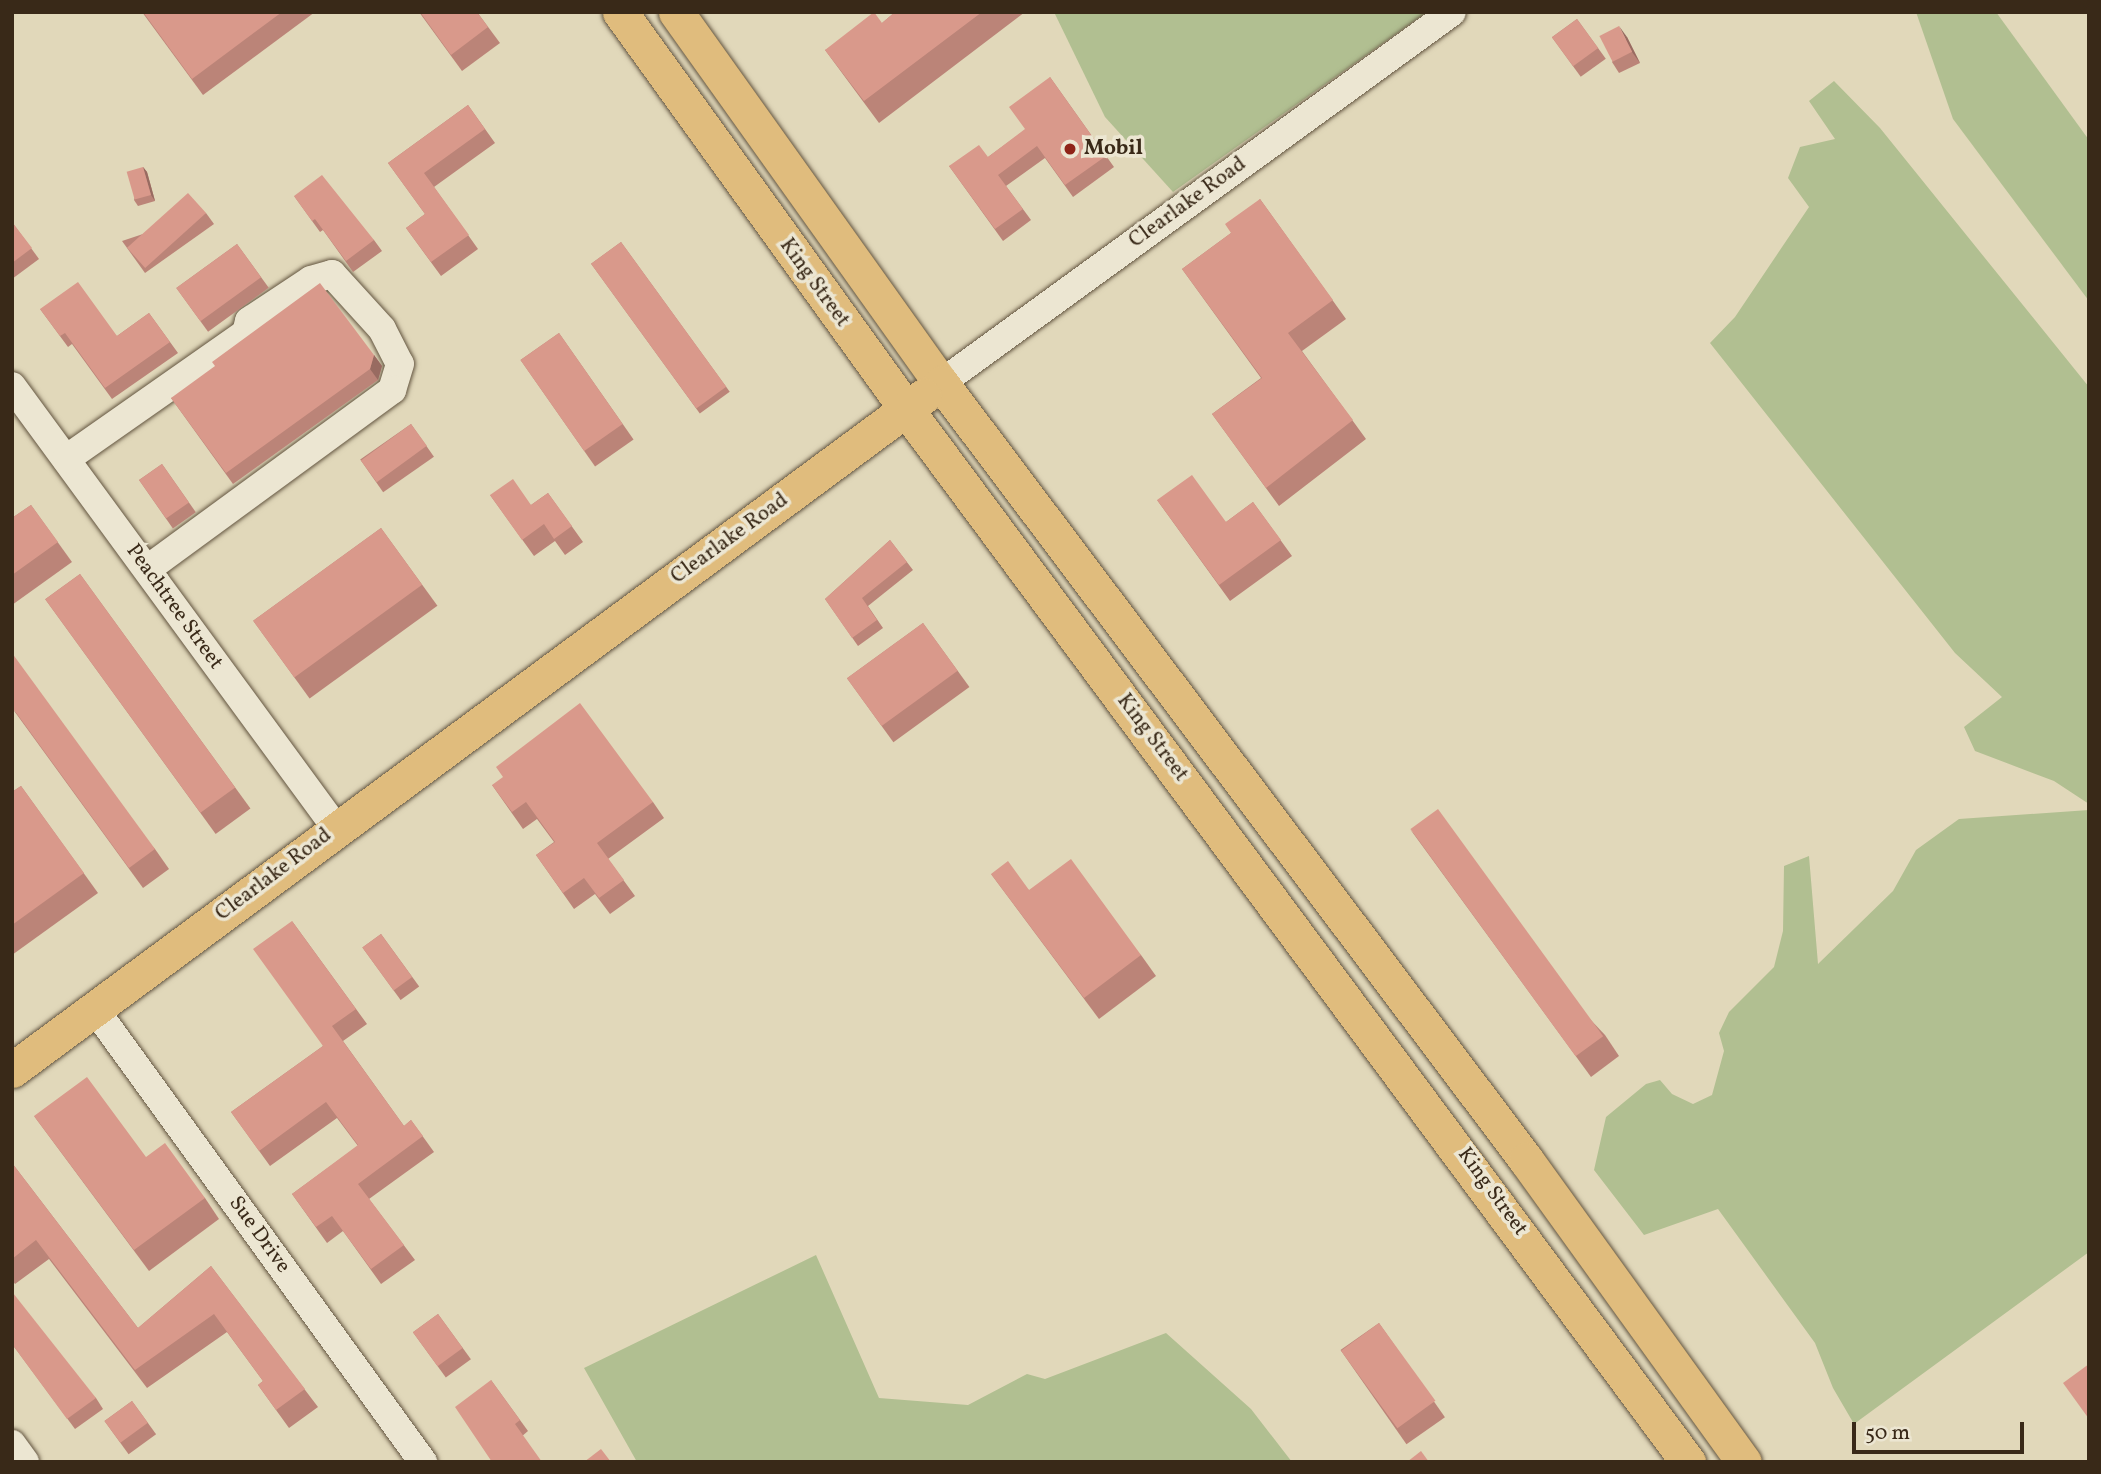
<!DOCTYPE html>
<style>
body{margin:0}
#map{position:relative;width:2101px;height:1474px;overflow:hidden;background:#e1d8ba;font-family:Vollkorn,serif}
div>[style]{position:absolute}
.green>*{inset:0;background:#b1bf91}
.roads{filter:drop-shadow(0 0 2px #635540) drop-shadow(0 0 2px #635540)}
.minor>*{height:28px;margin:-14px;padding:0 14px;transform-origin:14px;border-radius:14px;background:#ece6d2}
.major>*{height:35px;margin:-17.5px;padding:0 17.5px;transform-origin:17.5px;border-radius:17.5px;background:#e0bc7d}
.wall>*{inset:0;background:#bb8478;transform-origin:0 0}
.shaded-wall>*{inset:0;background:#986b61}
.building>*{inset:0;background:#d9998b;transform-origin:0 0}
.dots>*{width:19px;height:19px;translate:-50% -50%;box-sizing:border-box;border:4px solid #ece6d2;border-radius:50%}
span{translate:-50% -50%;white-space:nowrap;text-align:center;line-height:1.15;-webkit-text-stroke:7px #ece6d2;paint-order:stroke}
.poi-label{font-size:21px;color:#392918;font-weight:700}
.left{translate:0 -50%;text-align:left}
.street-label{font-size:21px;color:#392918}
.frame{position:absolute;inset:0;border:14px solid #392918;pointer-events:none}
.scale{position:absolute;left:1852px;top:1422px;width:172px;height:32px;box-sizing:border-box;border:4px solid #392918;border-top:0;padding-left:9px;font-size:21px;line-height:24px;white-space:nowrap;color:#392918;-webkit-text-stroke:5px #ece6d2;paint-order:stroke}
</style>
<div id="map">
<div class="green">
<div style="clip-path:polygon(1054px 12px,1427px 12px,1173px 192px,1105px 117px)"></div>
<div style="clip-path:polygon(1916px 12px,1996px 12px,2089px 140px,2089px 301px,1953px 119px)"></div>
<div style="clip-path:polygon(1834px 81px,1880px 128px,2089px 387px,2089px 804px,2054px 781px,1975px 751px,1964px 727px,2002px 697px,1955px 653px,1710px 343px,1735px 317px,1809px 207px,1788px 178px,1800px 147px,1835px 139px,1809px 101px)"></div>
<div style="clip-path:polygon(2089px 810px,2089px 1252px,1854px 1424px,1833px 1388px,1815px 1343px,1718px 1209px,1644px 1235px,1594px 1170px,1606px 1117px,1646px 1084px,1660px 1080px,1672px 1094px,1693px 1104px,1712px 1095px,1724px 1051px,1719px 1033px,1729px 1012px,1774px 967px,1783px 931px,1784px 866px,1809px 856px,1818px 964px,1893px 891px,1916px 850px,1959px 819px)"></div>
<div style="clip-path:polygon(816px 1255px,879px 1398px,968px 1405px,1027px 1374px,1045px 1379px,1166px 1333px,1251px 1409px,1292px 1462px,637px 1462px,584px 1368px)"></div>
</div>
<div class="roads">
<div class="minor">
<div style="left:941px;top:383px;width:631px;rotate:-35.98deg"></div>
<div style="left:12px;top:386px;width:548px;rotate:53.76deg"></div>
<div style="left:66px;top:459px;width:220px;rotate:-35deg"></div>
<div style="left:246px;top:333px;width:12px;rotate:-76deg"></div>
<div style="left:249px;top:321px;width:74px;rotate:-33.5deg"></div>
<div style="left:311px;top:280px;width:22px;rotate:-16deg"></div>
<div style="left:332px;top:274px;width:74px;rotate:47.7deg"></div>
<div style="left:382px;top:329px;width:39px;rotate:63deg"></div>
<div style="left:400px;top:364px;width:27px;rotate:107deg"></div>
<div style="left:392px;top:390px;width:303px;rotate:143.8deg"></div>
<div style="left:94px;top:1008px;width:561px;rotate:54.07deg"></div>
<div style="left:12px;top:1444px;width:22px;rotate:54deg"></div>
</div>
<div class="major">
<div style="left:620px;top:12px;width:489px;rotate:54.2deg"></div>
<div style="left:906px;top:409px;width:1312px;rotate:53.4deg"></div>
<div style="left:676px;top:12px;width:456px;rotate:54.5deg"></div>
<div style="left:941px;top:383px;width:973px;rotate:53.02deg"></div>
<div style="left:1526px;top:1160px;width:372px;rotate:54.2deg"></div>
<div style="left:12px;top:1070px;width:1134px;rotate:-36.47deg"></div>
</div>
</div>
<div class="wall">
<div style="clip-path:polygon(142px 12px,315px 12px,203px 95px)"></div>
<div style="clip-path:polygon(419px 12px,477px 12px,500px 43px,462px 71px)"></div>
<div style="clip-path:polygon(895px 12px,1025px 12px,879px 123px,825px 50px,882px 23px)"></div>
<div style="left:1577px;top:19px;width:49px;height:31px;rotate:54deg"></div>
<div style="clip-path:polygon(1627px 37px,1640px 63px,1619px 73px,1612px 62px)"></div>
<div style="clip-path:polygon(1050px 77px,1114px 167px,1073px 197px,1045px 158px,1006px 186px,1031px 220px,1003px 241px,949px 166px,988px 157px,1025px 130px)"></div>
<div style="clip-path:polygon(468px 105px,495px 143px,434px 187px,478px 249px,441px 276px,406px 228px,425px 214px,388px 163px)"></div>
<div style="clip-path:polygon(143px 167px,147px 172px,155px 201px,138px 206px,134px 200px)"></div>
<div style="clip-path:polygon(294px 196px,374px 240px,382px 251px,353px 272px,323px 230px,320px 232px)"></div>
<div style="clip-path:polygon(1260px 199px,1346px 319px,1302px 351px,1366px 439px,1279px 506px,1212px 414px,1261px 378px,1182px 269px,1231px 233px)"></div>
<div style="clip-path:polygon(206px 213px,214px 224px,145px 273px,122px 241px)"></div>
<div style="clip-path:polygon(12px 222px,39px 259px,12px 279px)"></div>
<div style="left:621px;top:242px;width:185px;height:37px;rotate:54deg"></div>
<div style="left:237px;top:244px;width:54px;height:75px;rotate:54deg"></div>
<div style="clip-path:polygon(40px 309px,117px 336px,149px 313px,178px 353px,112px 399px,72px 344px,68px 347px)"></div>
<div style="left:559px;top:333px;width:130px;height:47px;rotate:55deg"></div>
<div style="clip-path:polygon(374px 355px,382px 366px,378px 380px,233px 484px,171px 398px)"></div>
<div style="left:411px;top:424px;width:40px;height:62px;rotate:55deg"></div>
<div style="left:162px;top:464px;width:59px;height:28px;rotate:55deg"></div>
<div style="clip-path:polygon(548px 493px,583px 542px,565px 555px,555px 541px,534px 556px,490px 495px,531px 505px)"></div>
<div style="clip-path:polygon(1157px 500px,1226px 522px,1253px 502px,1292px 556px,1230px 601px)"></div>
<div style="clip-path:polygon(31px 505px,72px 562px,12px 605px,12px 518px)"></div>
<div style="left:381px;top:528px;width:96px;height:158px;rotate:54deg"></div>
<div style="clip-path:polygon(890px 540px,913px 570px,868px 606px,883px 628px,858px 646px,825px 599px)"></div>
<div style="left:80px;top:574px;width:290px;height:43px;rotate:54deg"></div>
<div style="left:923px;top:623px;width:79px;height:94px;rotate:54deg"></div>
<div style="clip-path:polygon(12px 708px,155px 849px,169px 869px,143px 888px)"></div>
<div style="clip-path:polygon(492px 785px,653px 802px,664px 818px,608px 859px,635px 896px,610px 914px,595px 894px,574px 909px,536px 855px,554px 842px,537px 819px,523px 829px)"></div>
<div style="clip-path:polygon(21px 786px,98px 893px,12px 955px,12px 792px)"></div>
<div style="clip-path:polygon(1410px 829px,1605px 1035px,1619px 1056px,1591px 1077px)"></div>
<div style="clip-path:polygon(991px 874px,1029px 890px,1141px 955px,1156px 976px,1099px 1019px)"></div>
<div style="clip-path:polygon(292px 921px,367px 1024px,343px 1041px,404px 1126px,411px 1120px,434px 1152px,369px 1199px,415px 1260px,381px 1284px,343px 1231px,327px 1243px,292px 1194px,358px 1146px,337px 1118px,270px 1166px,231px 1112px,323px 1046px)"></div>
<div style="left:381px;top:934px;width:65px;height:23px;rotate:54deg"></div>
<div style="clip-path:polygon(34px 1116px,205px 1198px,219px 1219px,149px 1271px)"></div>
<div style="clip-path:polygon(12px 1163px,138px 1328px,211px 1266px,318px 1407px,289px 1428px,258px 1385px,263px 1381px,227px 1332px,147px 1388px,49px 1259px,15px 1284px,12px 1280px)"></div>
<div style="left:438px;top:1314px;width:56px;height:31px;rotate:54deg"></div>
<div style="left:1379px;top:1323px;width:115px;height:47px;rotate:55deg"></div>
<div style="clip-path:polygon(12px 1344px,96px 1398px,103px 1409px,75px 1429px)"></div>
<div style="clip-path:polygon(491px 1380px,528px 1431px,492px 1462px)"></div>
<div style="left:132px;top:1401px;width:41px;height:34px;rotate:54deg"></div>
</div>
<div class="shaded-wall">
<div style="clip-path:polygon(1619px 26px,1627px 37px,1640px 63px,1632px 52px)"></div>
<div style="clip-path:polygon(143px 167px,147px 172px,155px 201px,151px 195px)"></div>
<div style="clip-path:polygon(374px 355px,382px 366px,378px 380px,370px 369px)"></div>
</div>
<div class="building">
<div style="clip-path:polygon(143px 12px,282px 12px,192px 79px)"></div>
<div style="clip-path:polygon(420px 12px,477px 12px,488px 27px,451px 55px)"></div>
<div style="clip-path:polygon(874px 12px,882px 23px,895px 12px,982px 12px,864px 101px,825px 50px)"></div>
<div style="left:1577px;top:19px;width:36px;height:31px;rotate:54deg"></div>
<div style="left:1619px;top:26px;width:29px;height:22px;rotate:63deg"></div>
<div style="clip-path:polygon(1050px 77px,1106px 156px,1065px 185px,1037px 146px,998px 175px,1023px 209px,995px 229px,949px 166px,979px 145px,988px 157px,1025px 129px,1009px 107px)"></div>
<div style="clip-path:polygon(468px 105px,485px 129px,424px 173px,469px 235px,431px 262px,406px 228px,425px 214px,388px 163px)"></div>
<div style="left:143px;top:167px;width:29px;height:17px;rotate:74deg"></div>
<div style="clip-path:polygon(322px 175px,374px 240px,346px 261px,315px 219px,312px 221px,294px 196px)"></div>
<div style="left:188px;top:193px;width:27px;height:82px;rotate:48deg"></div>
<div style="clip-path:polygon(1260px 199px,1333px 300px,1288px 333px,1353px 420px,1266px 488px,1212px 414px,1262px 378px,1182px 269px,1231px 233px,1225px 224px)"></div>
<div style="clip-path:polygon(12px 222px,32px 248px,12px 263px)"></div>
<div style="left:621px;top:242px;width:179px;height:37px;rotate:54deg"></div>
<div style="left:237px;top:244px;width:41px;height:75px;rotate:54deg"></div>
<div style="clip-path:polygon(78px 282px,117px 336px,149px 313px,170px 342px,105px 388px,65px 333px,60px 336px,40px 309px)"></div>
<div style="clip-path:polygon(320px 283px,374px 355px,370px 369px,226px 473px,171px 398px,215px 366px,212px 362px)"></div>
<div style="left:559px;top:333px;width:111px;height:47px;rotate:55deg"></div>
<div style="left:411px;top:424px;width:27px;height:62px;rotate:54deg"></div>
<div style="left:162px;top:464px;width:47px;height:28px;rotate:55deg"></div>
<div style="clip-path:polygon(1192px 475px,1226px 522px,1253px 502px,1281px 540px,1219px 585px,1157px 500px)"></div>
<div style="clip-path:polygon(513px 479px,531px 505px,548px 493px,572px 526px,554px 539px,544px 524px,522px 540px,490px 495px)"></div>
<div style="clip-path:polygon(31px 505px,58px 542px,12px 575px,12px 518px)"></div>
<div style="left:381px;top:528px;width:70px;height:158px;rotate:54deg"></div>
<div style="clip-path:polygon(890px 540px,907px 562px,862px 598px,877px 620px,852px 638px,825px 599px)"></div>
<div style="left:80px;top:574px;width:264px;height:43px;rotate:54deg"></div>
<div style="left:923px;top:623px;width:59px;height:94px;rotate:54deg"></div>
<div style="clip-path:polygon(12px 653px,155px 849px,129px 868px,12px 707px)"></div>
<div style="clip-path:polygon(580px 703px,653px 802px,597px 843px,624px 880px,599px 898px,584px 878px,563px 893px,536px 855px,555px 842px,526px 802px,512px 812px,492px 785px,503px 777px,496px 767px)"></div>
<div style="clip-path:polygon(21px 786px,84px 873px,12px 925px,12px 792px)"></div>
<div style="left:1438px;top:809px;width:281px;height:34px;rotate:54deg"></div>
<div style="clip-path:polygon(1071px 859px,1141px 955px,1084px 998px,991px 874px,1008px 861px,1029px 890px)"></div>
<div style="clip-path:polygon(292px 921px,356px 1009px,332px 1026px,404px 1126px,411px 1120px,423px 1136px,358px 1184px,404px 1245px,371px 1269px,332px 1216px,316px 1227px,292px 1194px,358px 1145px,326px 1102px,259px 1151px,231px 1112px,323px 1046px,253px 949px)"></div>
<div style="left:381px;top:934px;width:53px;height:23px;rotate:54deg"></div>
<div style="clip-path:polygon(87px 1077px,146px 1157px,165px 1143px,205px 1198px,134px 1250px,34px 1116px)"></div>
<div style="clip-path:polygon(12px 1163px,138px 1328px,211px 1266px,305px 1389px,276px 1410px,258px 1385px,263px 1381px,214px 1314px,135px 1370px,36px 1240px,12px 1259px)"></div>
<div style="clip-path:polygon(13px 1293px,96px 1398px,67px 1419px,12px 1344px)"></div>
<div style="left:438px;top:1314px;width:42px;height:31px;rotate:54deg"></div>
<div style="left:1379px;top:1323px;width:96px;height:47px;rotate:54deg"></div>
<div style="clip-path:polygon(2089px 1364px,2089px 1419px,2063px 1383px)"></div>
<div style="clip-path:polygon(491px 1380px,520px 1420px,515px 1424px,542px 1462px,492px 1462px,455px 1407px)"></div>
<div style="left:132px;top:1401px;width:27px;height:34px;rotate:54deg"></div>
<div style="clip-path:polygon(601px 1449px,611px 1462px,584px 1462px)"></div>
<div style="clip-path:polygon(1421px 1451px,1429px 1462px,1407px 1462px)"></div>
</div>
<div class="dots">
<div style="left:1070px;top:149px;background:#8f2418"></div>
</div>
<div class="poi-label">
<span class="left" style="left:1084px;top:149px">Mobil</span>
</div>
<div class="street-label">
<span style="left:1188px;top:203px;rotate:-36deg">Clearlake Road</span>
<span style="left:814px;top:283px;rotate:54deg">King Street</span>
<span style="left:730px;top:539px;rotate:-36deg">Clearlake Road</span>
<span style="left:174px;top:607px;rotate:54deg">Peachtree Street</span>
<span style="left:1152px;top:738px;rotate:53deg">King Street</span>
<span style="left:274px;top:875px;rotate:-37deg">Clearlake Road</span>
<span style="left:1492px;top:1192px;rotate:54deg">King Street</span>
<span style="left:259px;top:1235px;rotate:54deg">Sue Drive</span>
</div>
<div class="frame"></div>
<div class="scale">50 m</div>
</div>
